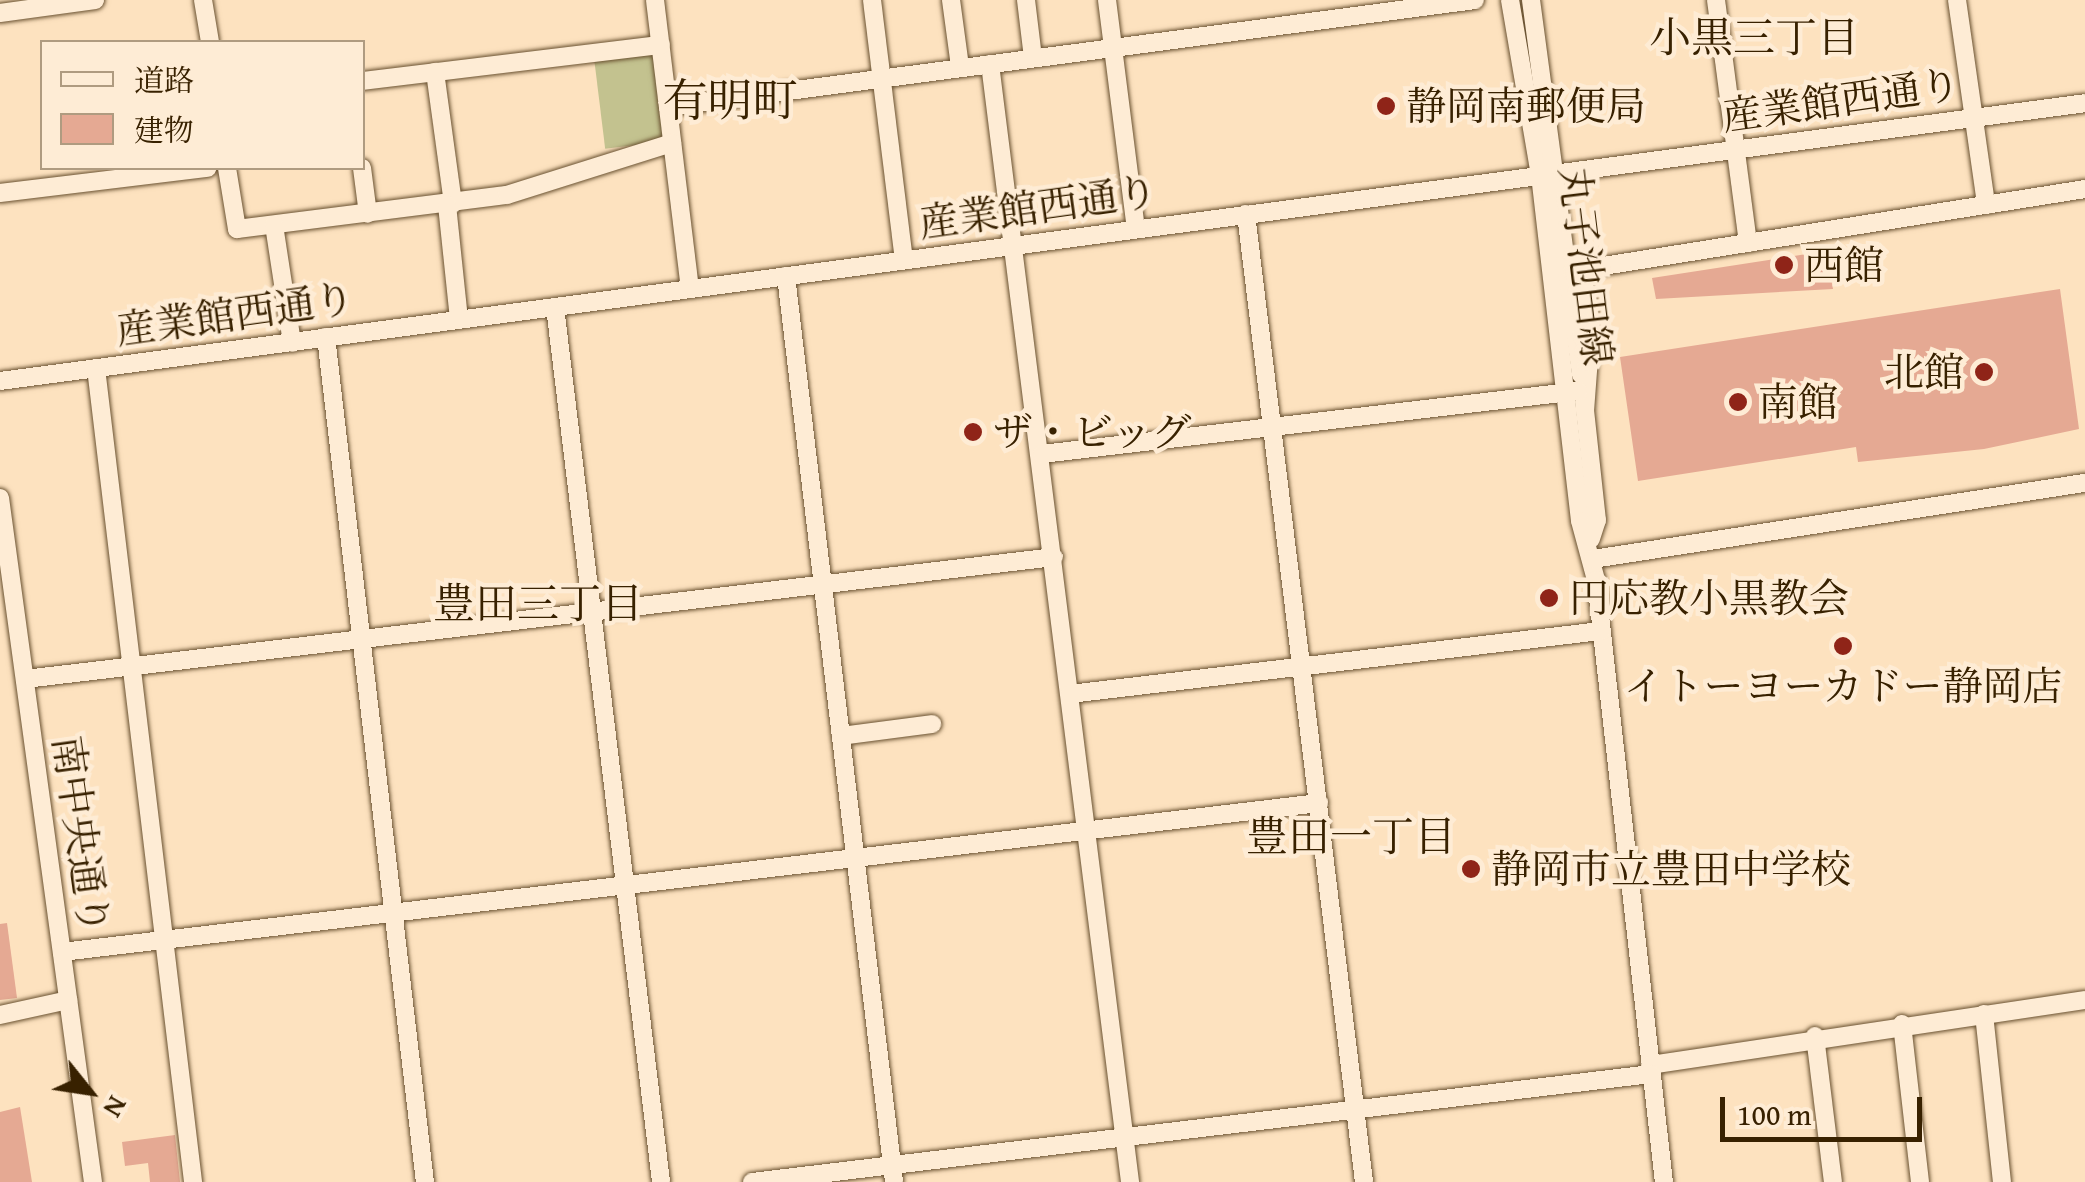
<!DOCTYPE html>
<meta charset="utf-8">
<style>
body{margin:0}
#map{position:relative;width:2085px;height:1182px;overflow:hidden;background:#fde2bf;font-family:"Gentium Book Plus","Noto Serif JP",serif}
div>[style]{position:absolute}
.green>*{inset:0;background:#c3c28f;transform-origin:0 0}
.building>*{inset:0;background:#e5a993}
.roads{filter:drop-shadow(0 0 2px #695130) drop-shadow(0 0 2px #695130)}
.minor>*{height:18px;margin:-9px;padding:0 9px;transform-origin:9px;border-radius:9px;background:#feecd5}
.dots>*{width:28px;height:28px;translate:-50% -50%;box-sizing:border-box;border:5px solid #feecd5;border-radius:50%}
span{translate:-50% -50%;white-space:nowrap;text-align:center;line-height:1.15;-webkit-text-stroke:9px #feecd5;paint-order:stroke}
.street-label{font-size:40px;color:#382100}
.poi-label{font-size:40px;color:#382100}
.left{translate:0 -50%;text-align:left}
.right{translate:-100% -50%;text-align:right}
.neighbourhood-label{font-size:42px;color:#382100}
.quarter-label{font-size:45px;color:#382100}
.legend{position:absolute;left:40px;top:40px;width:325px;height:130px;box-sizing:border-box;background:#feecd5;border:2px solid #af9b80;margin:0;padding:12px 18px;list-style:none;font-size:30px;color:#382100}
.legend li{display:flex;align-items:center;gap:20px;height:50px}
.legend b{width:50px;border:2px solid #af9b80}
.north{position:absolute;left:40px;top:1042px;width:100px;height:100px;-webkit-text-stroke:8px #feecd5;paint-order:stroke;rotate:120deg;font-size:28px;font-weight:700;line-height:40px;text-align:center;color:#382100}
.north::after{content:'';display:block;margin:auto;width:35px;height:45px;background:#382100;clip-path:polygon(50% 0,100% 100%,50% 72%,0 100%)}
.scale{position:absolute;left:1720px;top:1097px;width:202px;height:45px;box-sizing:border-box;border:5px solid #382100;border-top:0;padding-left:12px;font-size:30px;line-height:35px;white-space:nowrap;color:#382100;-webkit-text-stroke:8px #feecd5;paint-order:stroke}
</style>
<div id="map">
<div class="green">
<div style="left:655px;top:54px;width:88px;height:61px;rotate:83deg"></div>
</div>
<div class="building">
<div style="clip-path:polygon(1826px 251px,1833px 289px,1656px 299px,1652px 278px)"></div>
<div style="clip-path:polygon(2060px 289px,2079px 429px,1984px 449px,1858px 462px,1856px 447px,1638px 481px,1620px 357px)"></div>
<div style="clip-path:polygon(7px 923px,17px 998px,0 1000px,0 924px)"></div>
<div style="clip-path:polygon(20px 1107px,32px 1182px,0 1182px,0 1112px)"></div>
<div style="clip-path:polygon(175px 1135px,180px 1182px,150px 1182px,148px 1163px,125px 1166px,122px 1142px)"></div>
</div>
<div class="roads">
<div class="minor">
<div style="left:203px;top:0;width:43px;rotate:80.5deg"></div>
<div style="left:655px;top:0;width:291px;rotate:83.1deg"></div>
<div style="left:872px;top:0;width:262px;rotate:83deg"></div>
<div style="left:951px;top:0;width:68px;rotate:82.3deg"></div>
<div style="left:1026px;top:0;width:58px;rotate:83.1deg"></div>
<div style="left:1107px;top:0;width:231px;rotate:82.8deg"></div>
<div style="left:1510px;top:0;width:178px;rotate:80.3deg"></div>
<div style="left:1540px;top:175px;width:348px;rotate:83.4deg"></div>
<div style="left:1580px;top:521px;width:61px;rotate:74.8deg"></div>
<div style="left:1596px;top:580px;width:606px;rotate:83.56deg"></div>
<div style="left:1531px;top:0;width:378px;rotate:82.4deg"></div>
<div style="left:1716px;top:0;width:245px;rotate:82.5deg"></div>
<div style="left:1957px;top:0;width:207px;rotate:81.9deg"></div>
<div style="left:0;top:13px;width:96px;rotate:-7.8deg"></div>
<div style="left:990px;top:64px;width:1127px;rotate:82.86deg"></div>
<div style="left:435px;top:72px;width:133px;rotate:82.2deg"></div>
<div style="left:362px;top:81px;width:301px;rotate:-6.9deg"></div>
<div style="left:668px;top:107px;width:814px;rotate:-7.55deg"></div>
<div style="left:227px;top:168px;width:62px;rotate:80.7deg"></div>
<div style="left:237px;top:229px;width:272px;rotate:-7.2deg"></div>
<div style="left:507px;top:195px;width:173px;rotate:-17.5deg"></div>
<div style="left:362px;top:168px;width:46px;rotate:82.6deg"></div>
<div style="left:0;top:193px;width:209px;rotate:-6.9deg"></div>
<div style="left:447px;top:205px;width:115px;rotate:84deg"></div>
<div style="left:1246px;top:214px;width:975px;rotate:83.05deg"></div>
<div style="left:274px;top:225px;width:119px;rotate:81.3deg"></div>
<div style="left:786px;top:276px;width:912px;rotate:83.2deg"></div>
<div style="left:555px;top:307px;width:881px;rotate:83.09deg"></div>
<div style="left:326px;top:337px;width:851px;rotate:83.32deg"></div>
<div style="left:96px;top:368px;width:820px;rotate:83.2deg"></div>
<div style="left:0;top:381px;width:2103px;rotate:-7.59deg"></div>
<div style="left:1584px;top:401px;width:120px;rotate:83.8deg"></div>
<div style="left:1597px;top:520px;width:20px;rotate:108deg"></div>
<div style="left:1585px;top:411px;width:80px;rotate:-85.7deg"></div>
<div style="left:1591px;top:331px;width:40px;rotate:-97.1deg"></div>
<div style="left:1586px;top:291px;width:24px;rotate:-125deg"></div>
<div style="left:1572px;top:271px;width:520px;rotate:-9.08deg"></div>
<div style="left:1042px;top:454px;width:540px;rotate:-6.7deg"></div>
<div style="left:0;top:498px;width:690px;rotate:82.26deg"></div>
<div style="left:1593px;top:559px;width:498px;rotate:-8.8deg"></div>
<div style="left:25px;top:679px;width:1036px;rotate:-6.76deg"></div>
<div style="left:1070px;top:694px;width:535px;rotate:-6.77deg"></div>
<div style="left:841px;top:736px;width:92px;rotate:-7.5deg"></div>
<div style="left:62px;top:952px;width:1266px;rotate:-6.76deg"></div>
<div style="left:1984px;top:1014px;width:169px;rotate:83.9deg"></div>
<div style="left:0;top:1015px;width:70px;rotate:-12.4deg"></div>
<div style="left:1902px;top:1024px;width:159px;rotate:83.5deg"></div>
<div style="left:1815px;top:1036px;width:147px;rotate:83deg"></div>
<div style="left:1650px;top:1065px;width:440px;rotate:-8.5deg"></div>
<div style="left:752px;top:1182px;width:905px;rotate:-6.85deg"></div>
</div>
</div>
<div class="dots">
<div style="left:1386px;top:106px;background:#8f2418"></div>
<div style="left:1784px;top:265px;background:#8f2418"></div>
<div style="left:1984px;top:372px;background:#8f2418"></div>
<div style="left:1738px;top:402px;background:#8f2418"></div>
<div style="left:973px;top:432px;background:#8f2418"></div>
<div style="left:1549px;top:598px;background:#8f2418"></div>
<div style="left:1843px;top:646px;background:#8f2418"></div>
<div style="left:1471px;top:869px;background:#8f2418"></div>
</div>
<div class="street-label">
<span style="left:1841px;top:100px;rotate:-8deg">産業館西通り</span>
<span style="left:1038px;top:207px;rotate:-8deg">産業館西通り</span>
<span style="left:1586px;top:266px;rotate:83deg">丸子池田線</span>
<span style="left:235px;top:314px;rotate:-8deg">産業館西通り</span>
<span style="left:81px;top:835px;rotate:82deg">南中央通り</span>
</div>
<div class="poi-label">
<span class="left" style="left:1406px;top:106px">静岡南郵便局</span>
<span class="left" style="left:1804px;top:265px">西館</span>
<span class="right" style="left:1964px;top:372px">北館</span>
<span class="left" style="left:1758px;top:402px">南館</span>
<span class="left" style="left:993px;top:432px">ザ・ビッグ</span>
<span class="left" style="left:1569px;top:598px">円応教小黒教会</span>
<span style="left:1843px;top:686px">イトーヨーカドー静岡店</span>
<span class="left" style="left:1491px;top:869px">静岡市立豊田中学校</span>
</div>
<div class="neighbourhood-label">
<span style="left:1754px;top:37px">小黒三丁目</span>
<span style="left:538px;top:603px">豊田三丁目</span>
<span style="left:1351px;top:836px">豊田一丁目</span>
</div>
<div class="quarter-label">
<span style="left:730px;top:100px">有明町</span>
</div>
<ul class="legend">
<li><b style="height:12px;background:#feecd5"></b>道路</li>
<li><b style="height:28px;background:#e5a993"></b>建物</li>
</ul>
<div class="north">N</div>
<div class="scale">100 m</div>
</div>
